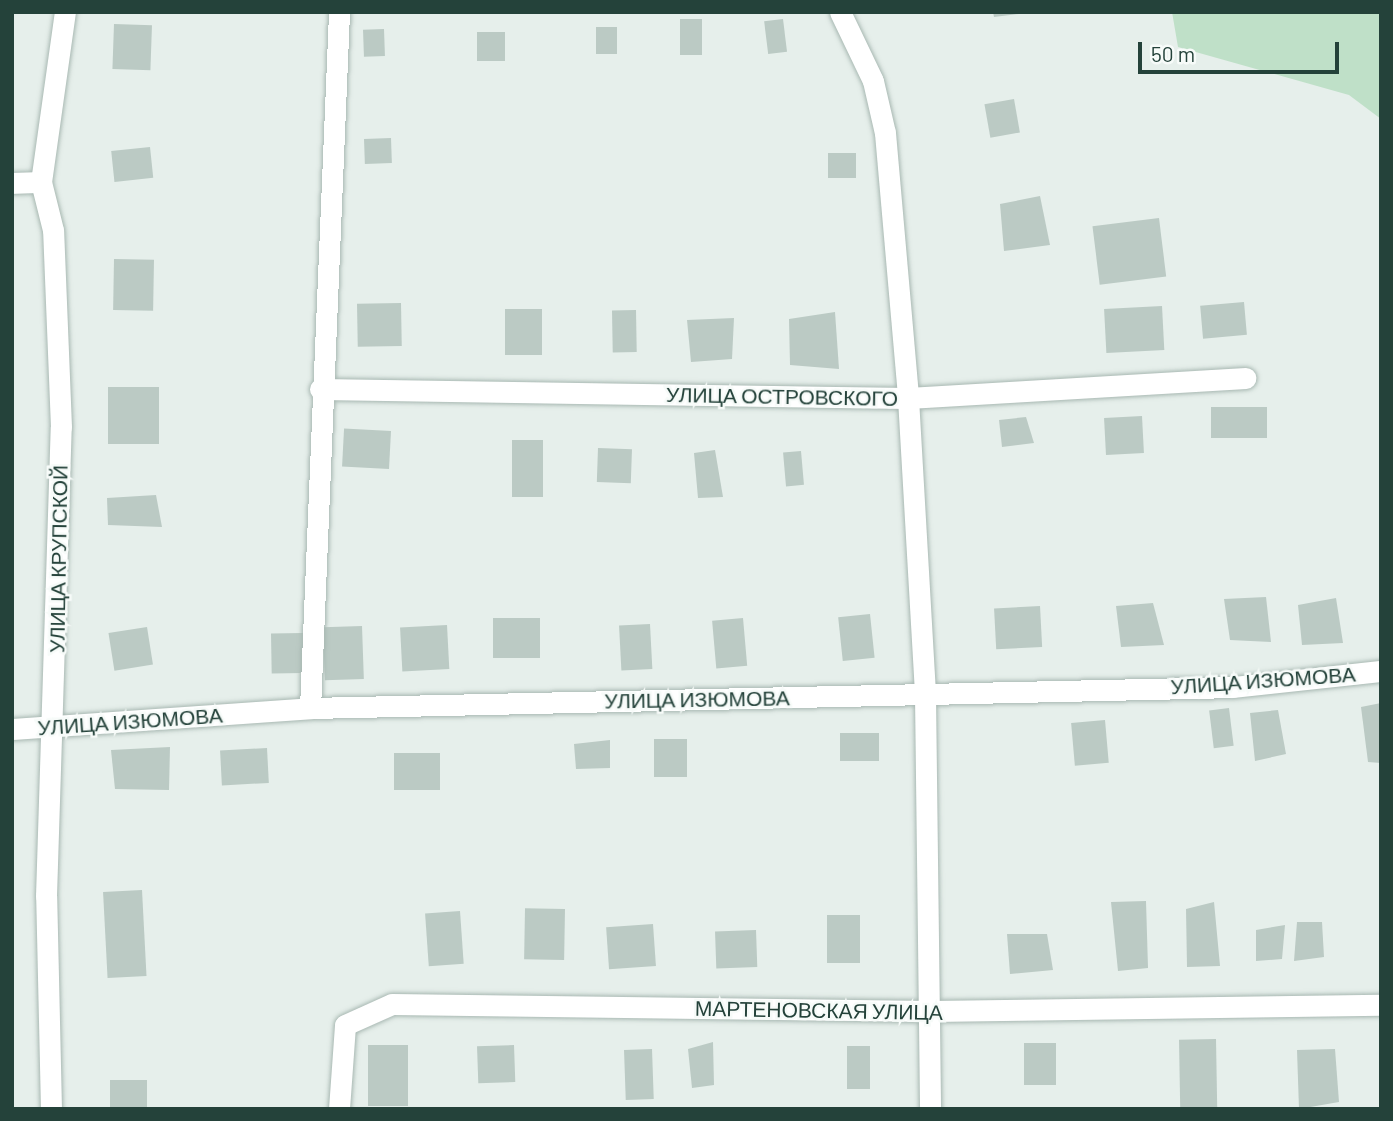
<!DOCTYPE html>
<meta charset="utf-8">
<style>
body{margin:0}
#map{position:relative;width:1393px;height:1121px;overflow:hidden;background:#e6efeb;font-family:Barlow,sans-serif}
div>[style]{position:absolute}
.green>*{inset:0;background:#bfe0c8}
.building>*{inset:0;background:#bbcac4;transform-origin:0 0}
.roads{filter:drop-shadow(0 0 2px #a8b8b2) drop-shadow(0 0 2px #a8b8b2)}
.minor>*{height:21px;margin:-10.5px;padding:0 10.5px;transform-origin:10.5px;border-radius:10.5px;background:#fff}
span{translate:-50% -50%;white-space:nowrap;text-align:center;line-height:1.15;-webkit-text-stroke:5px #f7fbf9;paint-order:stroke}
.street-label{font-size:21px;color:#24423a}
.frame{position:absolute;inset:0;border:14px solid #24423a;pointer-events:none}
.scale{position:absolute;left:1138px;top:42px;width:201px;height:32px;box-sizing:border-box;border:4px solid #24423a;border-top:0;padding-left:9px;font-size:21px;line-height:24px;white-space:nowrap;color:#24423a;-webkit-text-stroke:5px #f7fbf9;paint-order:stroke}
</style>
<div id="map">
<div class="green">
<div style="clip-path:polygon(1172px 12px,1381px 12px,1381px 119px,1349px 95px,1178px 47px)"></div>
</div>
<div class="building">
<div style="clip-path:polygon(993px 12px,1019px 12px,1019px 14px,994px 17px)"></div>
<div style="left:680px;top:19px;width:22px;height:36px"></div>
<div style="left:783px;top:19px;width:33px;height:19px;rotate:83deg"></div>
<div style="left:114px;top:24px;width:38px;height:45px;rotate:2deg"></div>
<div style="left:596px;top:27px;width:21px;height:27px"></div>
<div style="left:384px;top:29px;width:27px;height:21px;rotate:88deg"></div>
<div style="left:477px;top:32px;width:28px;height:29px"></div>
<div style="left:1014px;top:99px;width:34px;height:30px;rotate:80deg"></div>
<div style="left:391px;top:138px;width:25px;height:27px;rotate:88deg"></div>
<div style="left:150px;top:147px;width:31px;height:39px;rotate:84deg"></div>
<div style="left:828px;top:153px;width:28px;height:25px"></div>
<div style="clip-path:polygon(1040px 196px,1050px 245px,1004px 251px,1000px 204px)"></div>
<div style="left:1159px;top:218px;width:59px;height:67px;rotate:83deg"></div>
<div style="left:114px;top:259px;width:40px;height:51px;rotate:1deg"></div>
<div style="left:1244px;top:302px;width:33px;height:44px;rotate:85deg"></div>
<div style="left:401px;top:303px;width:43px;height:44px;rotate:89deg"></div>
<div style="left:1162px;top:306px;width:44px;height:58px;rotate:87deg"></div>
<div style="left:505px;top:309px;width:37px;height:46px"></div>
<div style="left:636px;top:310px;width:42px;height:24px;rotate:89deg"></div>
<div style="clip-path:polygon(835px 312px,839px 369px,790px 365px,789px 319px)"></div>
<div style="clip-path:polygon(734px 318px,732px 359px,691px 362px,687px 320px)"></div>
<div style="left:108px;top:387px;width:51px;height:57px"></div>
<div style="left:1267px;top:407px;width:31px;height:56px;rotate:90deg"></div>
<div style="left:1142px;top:416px;width:37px;height:38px;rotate:87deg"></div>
<div style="clip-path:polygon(1026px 417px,1034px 443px,1002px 447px,999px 420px)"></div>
<div style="left:391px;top:431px;width:38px;height:47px;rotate:93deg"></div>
<div style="left:512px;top:440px;width:31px;height:57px"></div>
<div style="left:598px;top:448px;width:34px;height:34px;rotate:2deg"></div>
<div style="clip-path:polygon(715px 450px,723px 497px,698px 498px,694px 453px)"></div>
<div style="left:801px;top:451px;width:34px;height:18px;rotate:85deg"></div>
<div style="clip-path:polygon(156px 495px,162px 527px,108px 525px,107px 498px)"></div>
<div style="clip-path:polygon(1266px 597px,1271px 642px,1230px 640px,1224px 599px)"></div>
<div style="clip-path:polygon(1336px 598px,1343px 643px,1302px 645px,1298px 605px)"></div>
<div style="clip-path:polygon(1153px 603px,1164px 645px,1121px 647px,1116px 606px)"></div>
<div style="left:1040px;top:606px;width:41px;height:46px;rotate:87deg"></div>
<div style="left:870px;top:614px;width:44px;height:32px;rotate:84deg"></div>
<div style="left:493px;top:618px;width:47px;height:40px"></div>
<div style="left:743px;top:618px;width:48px;height:31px;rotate:85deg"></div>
<div style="left:650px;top:624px;width:45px;height:31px;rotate:87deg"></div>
<div style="left:447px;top:625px;width:44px;height:47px;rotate:87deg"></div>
<div style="left:362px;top:626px;width:53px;height:39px;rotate:88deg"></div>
<div style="left:147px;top:627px;width:38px;height:39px;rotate:81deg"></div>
<div style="left:303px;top:633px;width:40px;height:32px;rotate:89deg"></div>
<div style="clip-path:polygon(1381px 703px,1381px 763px,1368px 762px,1361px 707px)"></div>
<div style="left:1229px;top:708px;width:38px;height:20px;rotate:83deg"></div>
<div style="clip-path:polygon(1278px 710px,1286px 754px,1255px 761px,1250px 713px)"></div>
<div style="left:1105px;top:720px;width:43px;height:34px;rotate:85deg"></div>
<div style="left:879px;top:733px;width:28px;height:39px;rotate:90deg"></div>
<div style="left:654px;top:739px;width:33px;height:38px"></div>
<div style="clip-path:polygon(610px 740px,610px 768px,576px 769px,574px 744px)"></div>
<div style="clip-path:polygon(170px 747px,169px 790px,115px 789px,111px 750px)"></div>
<div style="left:267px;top:748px;width:35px;height:47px;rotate:87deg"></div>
<div style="left:440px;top:753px;width:37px;height:46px;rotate:90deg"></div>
<div style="left:142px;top:890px;width:86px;height:39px;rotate:87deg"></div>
<div style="clip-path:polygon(1146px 901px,1148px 968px,1118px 971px,1111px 902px)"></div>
<div style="clip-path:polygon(1214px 902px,1220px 966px,1187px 967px,1186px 909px)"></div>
<div style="left:565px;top:909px;width:51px;height:40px;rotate:91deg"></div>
<div style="left:460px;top:911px;width:53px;height:35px;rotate:86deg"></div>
<div style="left:827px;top:915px;width:33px;height:48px"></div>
<div style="clip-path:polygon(1297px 922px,1322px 922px,1324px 957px,1294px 961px)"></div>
<div style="left:653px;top:924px;width:42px;height:47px;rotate:86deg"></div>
<div style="clip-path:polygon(1285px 925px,1282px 959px,1256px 961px,1256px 930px)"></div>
<div style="left:756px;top:930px;width:37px;height:41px;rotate:88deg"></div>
<div style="clip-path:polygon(1007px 934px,1047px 934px,1053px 970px,1010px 974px)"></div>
<div style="left:1216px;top:1039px;width:70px;height:37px;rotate:89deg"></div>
<div style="clip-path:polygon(713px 1042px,714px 1085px,692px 1088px,688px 1049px)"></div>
<div style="left:1024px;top:1043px;width:32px;height:42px"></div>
<div style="left:368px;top:1045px;width:40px;height:61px"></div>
<div style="left:514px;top:1045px;width:37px;height:37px;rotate:88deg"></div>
<div style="left:847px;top:1046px;width:23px;height:43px"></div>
<div style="left:652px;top:1049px;width:50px;height:28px;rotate:88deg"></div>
<div style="clip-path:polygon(1335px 1049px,1339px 1102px,1299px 1109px,1297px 1050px)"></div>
<div style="left:147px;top:1080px;width:29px;height:37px;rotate:90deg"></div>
</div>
<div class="roads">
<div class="minor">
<div style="left:840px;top:12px;width:76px;rotate:64.4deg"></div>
<div style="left:873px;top:81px;width:53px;rotate:77deg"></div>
<div style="left:885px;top:133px;width:266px;rotate:85deg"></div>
<div style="left:908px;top:398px;width:297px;rotate:86.7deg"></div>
<div style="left:925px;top:695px;width:414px;rotate:89.3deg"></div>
<div style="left:12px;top:183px;width:29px;rotate:-2deg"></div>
<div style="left:320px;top:389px;width:588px;rotate:0.88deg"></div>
<div style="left:908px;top:398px;width:338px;rotate:-3.4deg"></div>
<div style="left:310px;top:708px;width:697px;rotate:-87.61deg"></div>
<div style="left:12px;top:729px;width:299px;rotate:-4deg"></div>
<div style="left:310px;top:708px;width:923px;rotate:-1.3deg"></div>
<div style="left:1233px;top:687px;width:149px;rotate:-6.2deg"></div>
<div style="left:51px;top:1109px;width:213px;rotate:-91.3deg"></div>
<div style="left:46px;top:896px;width:469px;rotate:-88.2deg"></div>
<div style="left:61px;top:427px;width:197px;rotate:-92.3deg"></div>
<div style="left:53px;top:230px;width:49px;rotate:-104deg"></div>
<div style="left:41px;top:182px;width:172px;rotate:-82deg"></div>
<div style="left:339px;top:1109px;width:84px;rotate:-85.9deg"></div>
<div style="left:345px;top:1025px;width:51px;rotate:-24.1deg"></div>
<div style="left:392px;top:1004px;width:540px;rotate:0.74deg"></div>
<div style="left:932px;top:1011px;width:449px;rotate:-0.8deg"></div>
</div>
</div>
<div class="street-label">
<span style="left:782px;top:396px;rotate:1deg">УЛИЦА ОСТРОВСКОГО</span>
<span style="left:58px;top:559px;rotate:-89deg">УЛИЦА КРУПСКОЙ</span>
<span style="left:1263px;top:680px;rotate:-4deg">УЛИЦА ИЗЮМОВА</span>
<span style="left:697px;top:699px;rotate:-1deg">УЛИЦА ИЗЮМОВА</span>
<span style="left:130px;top:721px;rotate:-4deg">УЛИЦА ИЗЮМОВА</span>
<span style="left:819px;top:1010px;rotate:1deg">МАРТЕНОВСКАЯ УЛИЦА</span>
</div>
<div class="frame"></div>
<div class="scale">50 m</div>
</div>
